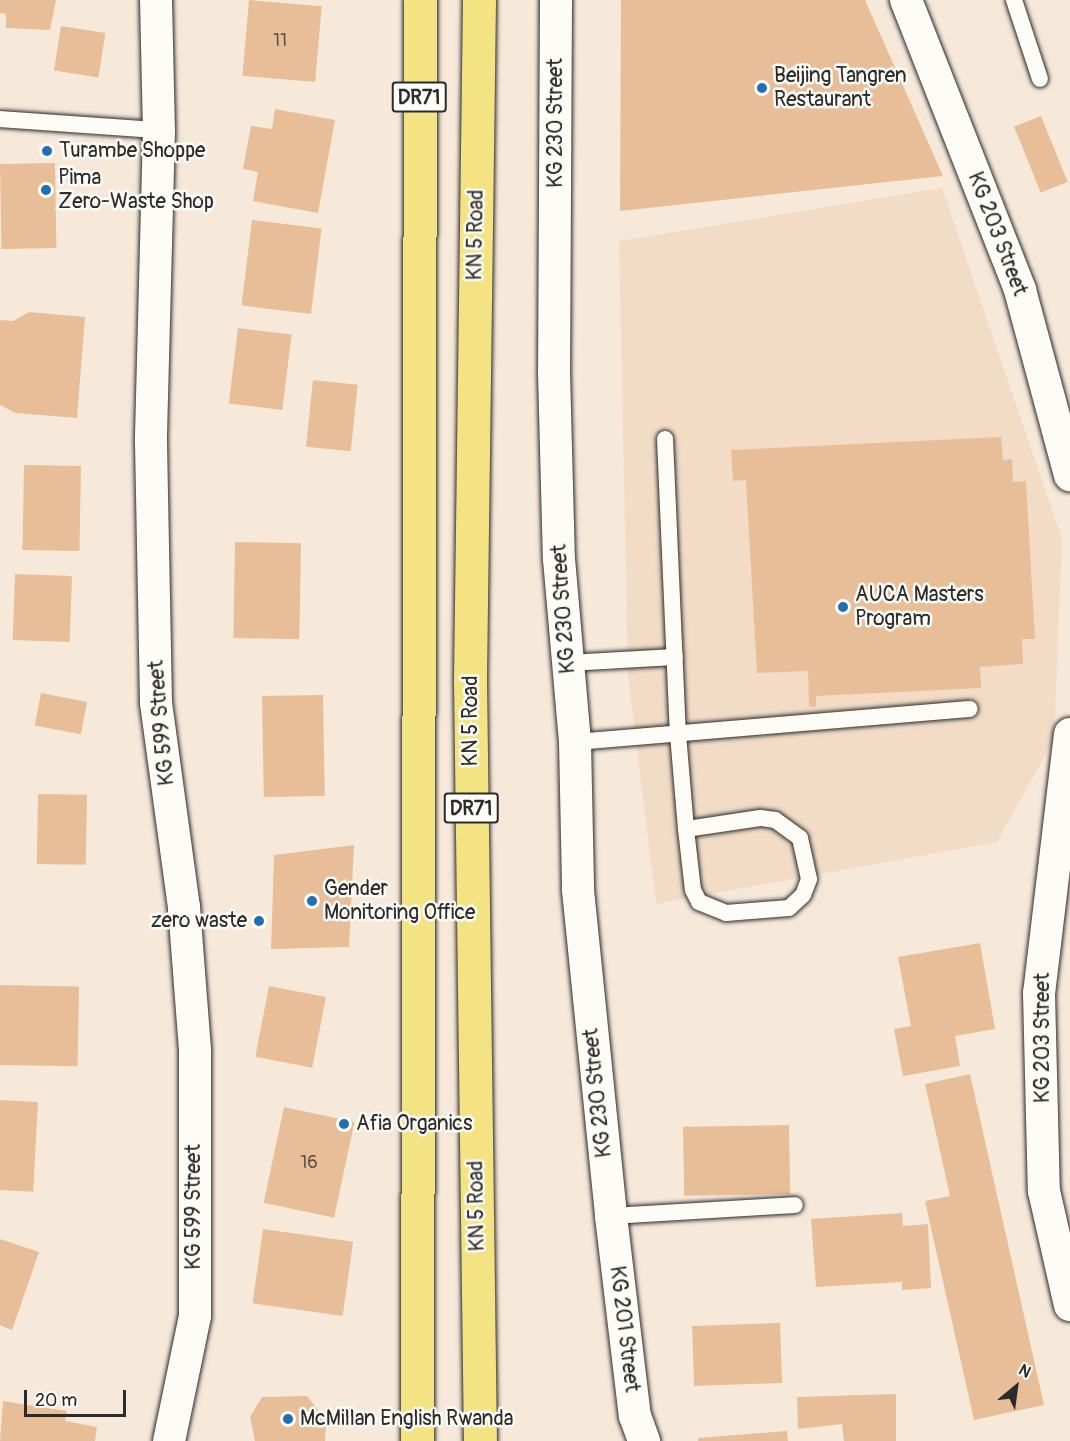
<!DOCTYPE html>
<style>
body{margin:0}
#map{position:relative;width:1070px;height:1441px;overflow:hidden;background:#f7e9da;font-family:Pangolin,sans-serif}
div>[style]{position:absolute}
.built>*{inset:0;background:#f2dcc6}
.building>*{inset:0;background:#e8be98;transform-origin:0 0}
.roads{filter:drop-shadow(0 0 2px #2b2b2b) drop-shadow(0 0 2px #2b2b2b)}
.lane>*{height:16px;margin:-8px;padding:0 8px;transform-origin:8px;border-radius:8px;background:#fdfcf7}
.street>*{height:32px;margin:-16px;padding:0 16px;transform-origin:16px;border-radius:16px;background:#fdfcf7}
.primary>*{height:33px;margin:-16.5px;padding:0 16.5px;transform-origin:16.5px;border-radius:16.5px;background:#f4e382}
.dots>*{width:16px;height:16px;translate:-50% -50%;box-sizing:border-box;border:3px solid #fdfcf7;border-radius:50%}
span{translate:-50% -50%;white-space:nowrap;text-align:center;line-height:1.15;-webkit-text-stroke:5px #fdfcf7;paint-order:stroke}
.number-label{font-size:18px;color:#5a5046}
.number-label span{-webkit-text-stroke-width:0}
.shield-label span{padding:2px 4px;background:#fdfcf7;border:2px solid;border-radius:4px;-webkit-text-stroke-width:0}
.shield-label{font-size:20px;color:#2b2b2b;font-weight:700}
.poi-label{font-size:21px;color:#2b2b2b}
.left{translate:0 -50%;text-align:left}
.right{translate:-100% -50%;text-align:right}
.street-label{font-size:21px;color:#2b2b2b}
.north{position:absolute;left:986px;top:1357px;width:60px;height:60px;-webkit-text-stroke:4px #fdfcf7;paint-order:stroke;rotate:29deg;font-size:16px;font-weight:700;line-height:24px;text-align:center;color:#2b2b2b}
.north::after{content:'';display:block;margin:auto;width:21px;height:27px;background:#2b2b2b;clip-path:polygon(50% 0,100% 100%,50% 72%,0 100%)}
.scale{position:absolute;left:24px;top:1390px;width:102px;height:27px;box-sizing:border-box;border:3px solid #2b2b2b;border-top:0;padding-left:8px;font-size:18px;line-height:21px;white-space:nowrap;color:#2b2b2b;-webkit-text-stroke:4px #fdfcf7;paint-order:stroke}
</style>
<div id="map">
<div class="built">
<div style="clip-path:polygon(942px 188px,1062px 539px,1054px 739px,997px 842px,656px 904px,628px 676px,619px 241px)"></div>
</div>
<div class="building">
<div style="clip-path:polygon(0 0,56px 0,50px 30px,6px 28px,6px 14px,0 13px)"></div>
<div style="left:249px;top:0;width:73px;height:76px;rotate:5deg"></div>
<div style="clip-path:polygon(621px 0,865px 0,943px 176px,620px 211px)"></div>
<div style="left:61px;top:26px;width:45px;height:45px;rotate:9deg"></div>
<div style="clip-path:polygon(275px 109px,335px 120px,318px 213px,253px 201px,258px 172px,243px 169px,251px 126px,272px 129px)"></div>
<div style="left:1041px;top:116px;width:71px;height:29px;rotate:68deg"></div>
<div style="left:55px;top:163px;width:85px;height:55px;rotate:89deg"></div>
<div style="left:252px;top:220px;width:70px;height:86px;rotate:7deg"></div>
<div style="clip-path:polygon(29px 312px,85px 317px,77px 418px,15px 413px,0 405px,0 320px,13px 321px)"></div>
<div style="left:238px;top:328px;width:54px;height:76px;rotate:7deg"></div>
<div style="left:313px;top:380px;width:45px;height:67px;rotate:6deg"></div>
<div style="clip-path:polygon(1001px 437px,1003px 460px,1012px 459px,1013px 482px,1026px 481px,1035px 639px,1022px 639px,1023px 664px,980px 667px,981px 688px,816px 696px,816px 707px,809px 706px,808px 671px,757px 673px,746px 480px,733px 481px,731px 450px)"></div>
<div style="left:24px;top:465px;width:57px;height:85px;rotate:1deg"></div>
<div style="left:235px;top:542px;width:66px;height:96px;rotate:1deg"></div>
<div style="left:15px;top:574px;width:57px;height:66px;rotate:2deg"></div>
<div style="left:41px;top:693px;width:47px;height:33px;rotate:11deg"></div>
<div style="left:323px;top:695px;width:101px;height:61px;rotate:89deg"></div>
<div style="left:38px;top:794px;width:49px;height:70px;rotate:1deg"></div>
<div style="clip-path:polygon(354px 845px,349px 947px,271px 949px,274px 855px)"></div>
<div style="clip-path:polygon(980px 943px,995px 1029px,955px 1036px,960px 1066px,903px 1076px,894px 1029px,911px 1026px,898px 957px)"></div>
<div style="left:0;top:985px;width:79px;height:80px;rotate:1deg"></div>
<div style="left:269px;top:986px;width:58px;height:72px;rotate:11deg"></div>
<div style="clip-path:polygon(970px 1074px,1044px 1405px,974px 1420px,925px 1201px,950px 1196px,925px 1084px)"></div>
<div style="left:0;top:1100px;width:38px;height:90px;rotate:3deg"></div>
<div style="left:284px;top:1107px;width:72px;height:98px;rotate:12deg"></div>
<div style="left:789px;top:1125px;width:69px;height:106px;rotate:89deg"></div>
<div style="clip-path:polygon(902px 1213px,903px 1226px,928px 1224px,931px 1288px,902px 1290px,902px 1282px,816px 1287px,811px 1219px)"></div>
<div style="left:263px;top:1229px;width:91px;height:75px;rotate:8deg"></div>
<div style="clip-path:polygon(0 1239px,39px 1252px,12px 1330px,0 1325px)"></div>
<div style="left:780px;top:1323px;width:60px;height:88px;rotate:88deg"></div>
<div style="clip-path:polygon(896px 1394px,896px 1441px,844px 1441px,842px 1424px,798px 1429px,797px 1397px)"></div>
<div style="clip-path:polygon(307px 1396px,326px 1420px,325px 1441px,255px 1441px,250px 1417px,262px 1397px)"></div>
<div style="clip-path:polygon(3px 1401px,67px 1411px,65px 1421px,97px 1427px,95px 1441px,0 1441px)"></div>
<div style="clip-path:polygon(787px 1431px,788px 1441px,698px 1441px,698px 1438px)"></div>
</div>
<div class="roads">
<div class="lane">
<div style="left:1014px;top:0;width:83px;rotate:71.8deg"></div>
<div style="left:0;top:119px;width:159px;rotate:4deg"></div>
<div style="left:665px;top:439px;width:295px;rotate:87.5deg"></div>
<div style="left:678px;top:734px;width:95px;rotate:85.2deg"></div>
<div style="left:686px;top:829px;width:61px;rotate:83.5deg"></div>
<div style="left:693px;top:890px;width:13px;rotate:63deg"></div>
<div style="left:699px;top:902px;width:29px;rotate:22deg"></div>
<div style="left:726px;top:913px;width:63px;rotate:-4.5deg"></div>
<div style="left:789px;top:908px;width:19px;rotate:-43deg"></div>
<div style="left:803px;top:895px;width:17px;rotate:-69deg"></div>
<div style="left:809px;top:879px;width:42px;rotate:-102.4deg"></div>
<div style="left:800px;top:838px;width:31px;rotate:-144deg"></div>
<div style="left:775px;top:820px;width:15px;rotate:-172deg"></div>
<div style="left:760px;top:818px;width:75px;rotate:171.5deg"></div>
<div style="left:568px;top:663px;width:107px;rotate:-3.2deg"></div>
<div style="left:575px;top:742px;width:396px;rotate:-4.8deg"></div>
<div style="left:611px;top:1216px;width:184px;rotate:-3.4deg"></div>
</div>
<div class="street">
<div style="left:156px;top:0;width:130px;rotate:88.7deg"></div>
<div style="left:159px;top:130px;width:312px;rotate:91.5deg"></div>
<div style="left:151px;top:442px;width:261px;rotate:88.9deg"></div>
<div style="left:156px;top:703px;width:206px;rotate:82.2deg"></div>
<div style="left:184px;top:907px;width:144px;rotate:85.6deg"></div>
<div style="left:195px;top:1051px;width:265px;rotate:90deg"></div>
<div style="left:195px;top:1316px;width:128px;rotate:101.7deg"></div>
<div style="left:556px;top:0;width:372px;rotate:90.3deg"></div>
<div style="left:554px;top:372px;width:187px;rotate:88.5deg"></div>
<div style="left:559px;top:559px;width:184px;rotate:85deg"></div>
<div style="left:575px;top:742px;width:148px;rotate:88.8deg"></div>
<div style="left:578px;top:890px;width:328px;rotate:84.2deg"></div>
<div style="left:611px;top:1216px;width:201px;rotate:83.2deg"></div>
<div style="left:635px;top:1416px;width:27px;rotate:70deg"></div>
<div style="left:906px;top:0;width:312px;rotate:68.5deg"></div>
<div style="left:1020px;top:290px;width:192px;rotate:74.9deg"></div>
<div style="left:1070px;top:734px;width:261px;rotate:96.8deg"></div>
<div style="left:1039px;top:993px;width:198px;rotate:88.6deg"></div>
<div style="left:1044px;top:1191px;width:117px;rotate:77.2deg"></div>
</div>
<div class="primary">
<div style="left:479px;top:0;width:680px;rotate:90.76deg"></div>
<div style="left:470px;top:680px;width:761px;rotate:89.25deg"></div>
<div style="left:417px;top:1441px;width:1441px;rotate:-89.88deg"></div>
</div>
</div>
<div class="dots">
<div style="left:762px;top:88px;background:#1f6fb2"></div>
<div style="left:47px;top:151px;background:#1f6fb2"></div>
<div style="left:46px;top:190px;background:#1f6fb2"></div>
<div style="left:843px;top:607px;background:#1f6fb2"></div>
<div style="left:312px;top:901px;background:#1f6fb2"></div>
<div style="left:259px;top:921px;background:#1f6fb2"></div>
<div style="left:344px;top:1124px;background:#1f6fb2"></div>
<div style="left:288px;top:1419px;background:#1f6fb2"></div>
</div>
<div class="number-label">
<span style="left:280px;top:41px">11</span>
<span style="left:309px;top:1163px">16</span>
</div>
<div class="shield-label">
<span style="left:419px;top:97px">DR71</span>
<span style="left:471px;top:808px">DR71</span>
</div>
<div class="poi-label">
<span class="left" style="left:774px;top:88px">Beijing Tangren<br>Restaurant</span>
<span class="left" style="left:59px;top:151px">Turambe Shoppe</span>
<span class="left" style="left:58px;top:190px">Pima<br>Zero-Waste Shop</span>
<span class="left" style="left:855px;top:607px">AUCA Masters<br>Program</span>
<span class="left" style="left:324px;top:901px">Gender<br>Monitoring Office</span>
<span class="right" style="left:247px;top:921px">zero waste</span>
<span class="left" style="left:356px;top:1124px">Afia Organics</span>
<span class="left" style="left:300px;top:1419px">McMillan English Rwanda</span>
</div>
<div class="street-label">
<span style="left:556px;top:123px;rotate:-90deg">KG 230 Street</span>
<span style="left:997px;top:234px;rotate:69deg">KG 203 Street</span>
<span style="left:476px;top:235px;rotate:-89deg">KN 5 Road</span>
<span style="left:564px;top:609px;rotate:-94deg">KG 230 Street</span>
<span style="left:471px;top:721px;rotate:-90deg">KN 5 Road</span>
<span style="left:162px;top:723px;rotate:-95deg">KG 599 Street</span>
<span style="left:1043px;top:1038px;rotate:-90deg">KG 203 Street</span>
<span style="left:598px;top:1093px;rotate:-96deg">KG 230 Street</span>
<span style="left:477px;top:1206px;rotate:-91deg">KN 5 Road</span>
<span style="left:194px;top:1207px;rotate:-90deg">KG 599 Street</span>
<span style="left:624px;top:1329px;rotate:83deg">KG 201 Street</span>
</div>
<div class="north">N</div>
<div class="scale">20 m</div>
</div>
